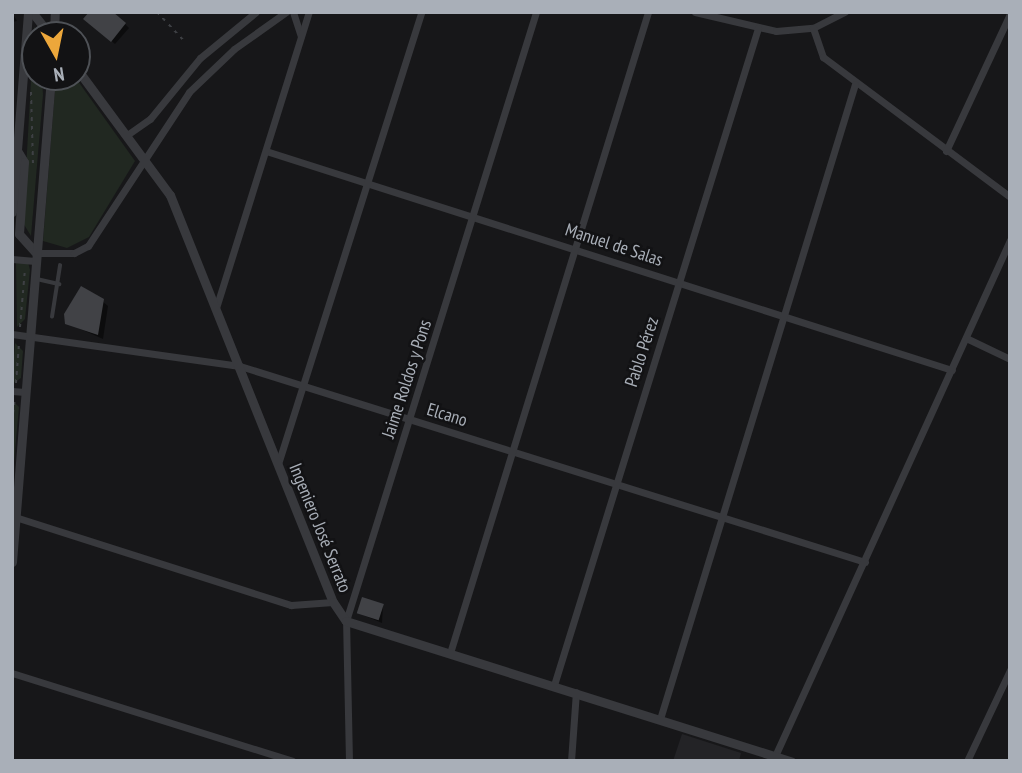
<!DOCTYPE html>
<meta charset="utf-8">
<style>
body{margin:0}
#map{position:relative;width:1022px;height:773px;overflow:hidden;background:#171719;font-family:"PT Sans Narrow",sans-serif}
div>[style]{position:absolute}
.built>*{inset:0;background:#232326}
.green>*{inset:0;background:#212821}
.shadow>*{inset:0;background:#0007}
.building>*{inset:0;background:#414246;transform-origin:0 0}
.path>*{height:2px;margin-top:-1px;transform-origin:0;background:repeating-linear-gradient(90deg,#3e4044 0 3.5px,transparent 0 8.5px)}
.service>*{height:3.5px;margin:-1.75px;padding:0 1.75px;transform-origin:1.75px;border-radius:1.75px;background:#38393d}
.minor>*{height:7px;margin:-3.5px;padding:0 3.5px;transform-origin:3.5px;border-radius:3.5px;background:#38393d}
.tertiary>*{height:9px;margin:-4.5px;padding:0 4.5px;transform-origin:4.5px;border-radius:4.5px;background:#38393d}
span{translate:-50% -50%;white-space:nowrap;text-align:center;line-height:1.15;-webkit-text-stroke:5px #121214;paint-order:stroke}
.street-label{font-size:18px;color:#a9afb8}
.frame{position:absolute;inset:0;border:14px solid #a9afb8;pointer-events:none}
.north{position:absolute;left:21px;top:21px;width:70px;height:70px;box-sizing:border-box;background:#121214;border:2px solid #4e5156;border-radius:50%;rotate:171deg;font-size:19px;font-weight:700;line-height:28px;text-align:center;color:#a9afb8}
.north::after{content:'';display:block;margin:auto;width:24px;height:32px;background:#eca73b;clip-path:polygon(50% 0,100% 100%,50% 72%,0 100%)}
</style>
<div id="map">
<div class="built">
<div style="clip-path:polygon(682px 734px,741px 753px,739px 761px,673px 761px)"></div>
</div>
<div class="green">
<div style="clip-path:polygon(34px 27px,41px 35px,35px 35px,35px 77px,42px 77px,43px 95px,31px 236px,23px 223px)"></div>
<div style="clip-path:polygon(56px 77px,75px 77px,135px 161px,89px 237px,67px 248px,43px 241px)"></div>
<div style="clip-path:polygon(16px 262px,28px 262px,30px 270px,25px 319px,17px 327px)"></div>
<div style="clip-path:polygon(15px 343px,23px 351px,21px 378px,12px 384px)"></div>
<div style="clip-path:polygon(12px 400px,19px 407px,12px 484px)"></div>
</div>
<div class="shadow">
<div style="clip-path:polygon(12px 12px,17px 21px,12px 22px)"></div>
<div style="clip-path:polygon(89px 22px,125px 24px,129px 28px,115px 44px)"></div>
<div style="clip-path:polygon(102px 301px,108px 306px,103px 339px,67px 323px)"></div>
<div style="clip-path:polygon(383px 605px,382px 623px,358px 613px)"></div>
</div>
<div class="building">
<div style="clip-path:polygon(89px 12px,113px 12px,126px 23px,111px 42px,83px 19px)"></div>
<div style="clip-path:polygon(81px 286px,104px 299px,98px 335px,65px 324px,64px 314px)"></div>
<div style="left:362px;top:597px;width:23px;height:17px;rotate:18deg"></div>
</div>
<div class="path">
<div style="left:157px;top:12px;width:42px;rotate:46.9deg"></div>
<div style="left:32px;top:79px;width:30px;rotate:-84deg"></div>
<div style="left:31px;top:92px;width:71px;rotate:88.4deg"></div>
<div style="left:20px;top:327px;width:58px;rotate:-85.1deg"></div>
<div style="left:16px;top:383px;width:40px;rotate:-85.7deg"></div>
<div style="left:12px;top:422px;width:23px;rotate:-83deg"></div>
</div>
<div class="service">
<div style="left:37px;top:279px;width:23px;rotate:13deg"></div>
<div style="left:52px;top:317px;width:52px;rotate:-81.1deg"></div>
</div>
<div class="minor">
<div style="left:293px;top:12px;width:25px;rotate:72deg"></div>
<div style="left:695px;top:12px;width:83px;rotate:13.2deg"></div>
<div style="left:776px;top:31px;width:37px;rotate:-5deg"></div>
<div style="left:813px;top:28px;width:36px;rotate:-27deg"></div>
<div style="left:813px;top:28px;width:31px;rotate:71deg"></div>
<div style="left:823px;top:57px;width:234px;rotate:36.8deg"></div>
<div style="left:127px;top:135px;width:28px;rotate:-35deg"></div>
<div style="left:150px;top:119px;width:79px;rotate:-50.7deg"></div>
<div style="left:200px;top:58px;width:72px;rotate:-39.4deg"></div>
<div style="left:266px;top:151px;width:720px;rotate:17.71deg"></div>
<div style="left:946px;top:151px;width:151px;rotate:-65deg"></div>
<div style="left:36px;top:253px;width:38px"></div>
<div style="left:74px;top:253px;width:16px;rotate:-27deg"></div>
<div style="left:88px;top:246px;width:184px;rotate:-56.7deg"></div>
<div style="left:189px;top:92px;width:62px;rotate:-43.7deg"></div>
<div style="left:234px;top:49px;width:64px;rotate:-35.4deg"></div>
<div style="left:12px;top:259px;width:23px;rotate:5deg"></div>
<div style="left:216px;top:308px;width:310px;rotate:-72.6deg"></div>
<div style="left:12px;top:334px;width:230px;rotate:8deg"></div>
<div style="left:240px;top:366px;width:655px;rotate:17.41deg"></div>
<div style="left:966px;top:338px;width:49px;rotate:25.5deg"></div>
<div style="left:12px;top:391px;width:13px;rotate:4deg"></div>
<div style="left:278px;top:464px;width:474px;rotate:-72.4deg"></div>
<div style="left:12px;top:516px;width:293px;rotate:17.7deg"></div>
<div style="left:291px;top:605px;width:42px;rotate:-4.1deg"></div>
<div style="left:450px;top:653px;width:671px;rotate:-72.83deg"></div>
<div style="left:12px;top:673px;width:294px;rotate:17.4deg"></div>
<div style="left:554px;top:685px;width:688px;rotate:-72.75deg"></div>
<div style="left:660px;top:719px;width:664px;rotate:-72.93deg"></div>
<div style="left:775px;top:756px;width:567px;rotate:-65.51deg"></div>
<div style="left:349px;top:761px;width:140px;rotate:-91.2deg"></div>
<div style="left:346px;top:621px;width:638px;rotate:-72.67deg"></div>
<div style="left:571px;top:761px;width:69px;rotate:-85.9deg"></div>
<div style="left:967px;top:761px;width:101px;rotate:-64.7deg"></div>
</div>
<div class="tertiary">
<div style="left:32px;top:12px;width:29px;rotate:52deg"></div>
<div style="left:54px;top:35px;width:23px;rotate:-88deg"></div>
<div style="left:77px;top:69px;width:157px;rotate:53.6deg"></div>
<div style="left:170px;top:195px;width:438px;rotate:68.2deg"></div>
<div style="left:333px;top:602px;width:23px;rotate:56deg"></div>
<div style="left:346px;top:621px;width:467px;rotate:17.5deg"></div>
<div style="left:18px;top:152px;width:12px;rotate:59deg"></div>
<div style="left:24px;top:162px;width:72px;rotate:94deg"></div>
<div style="left:19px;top:234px;width:25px;rotate:48deg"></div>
<div style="left:12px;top:212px;width:201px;rotate:-85.4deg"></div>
<div style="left:12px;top:562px;width:487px;rotate:-85.4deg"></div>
</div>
<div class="street-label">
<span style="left:614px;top:245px;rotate:18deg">Manuel de Salas</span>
<span style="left:642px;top:352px;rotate:-72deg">Pablo Pérez</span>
<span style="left:407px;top:379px;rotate:-72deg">Jaime Roldos y Pons</span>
<span style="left:447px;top:415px;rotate:17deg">Elcano</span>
<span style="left:320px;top:528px;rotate:68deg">Ingeniero José Serrato</span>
</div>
<div class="frame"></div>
<div class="north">N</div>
</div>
